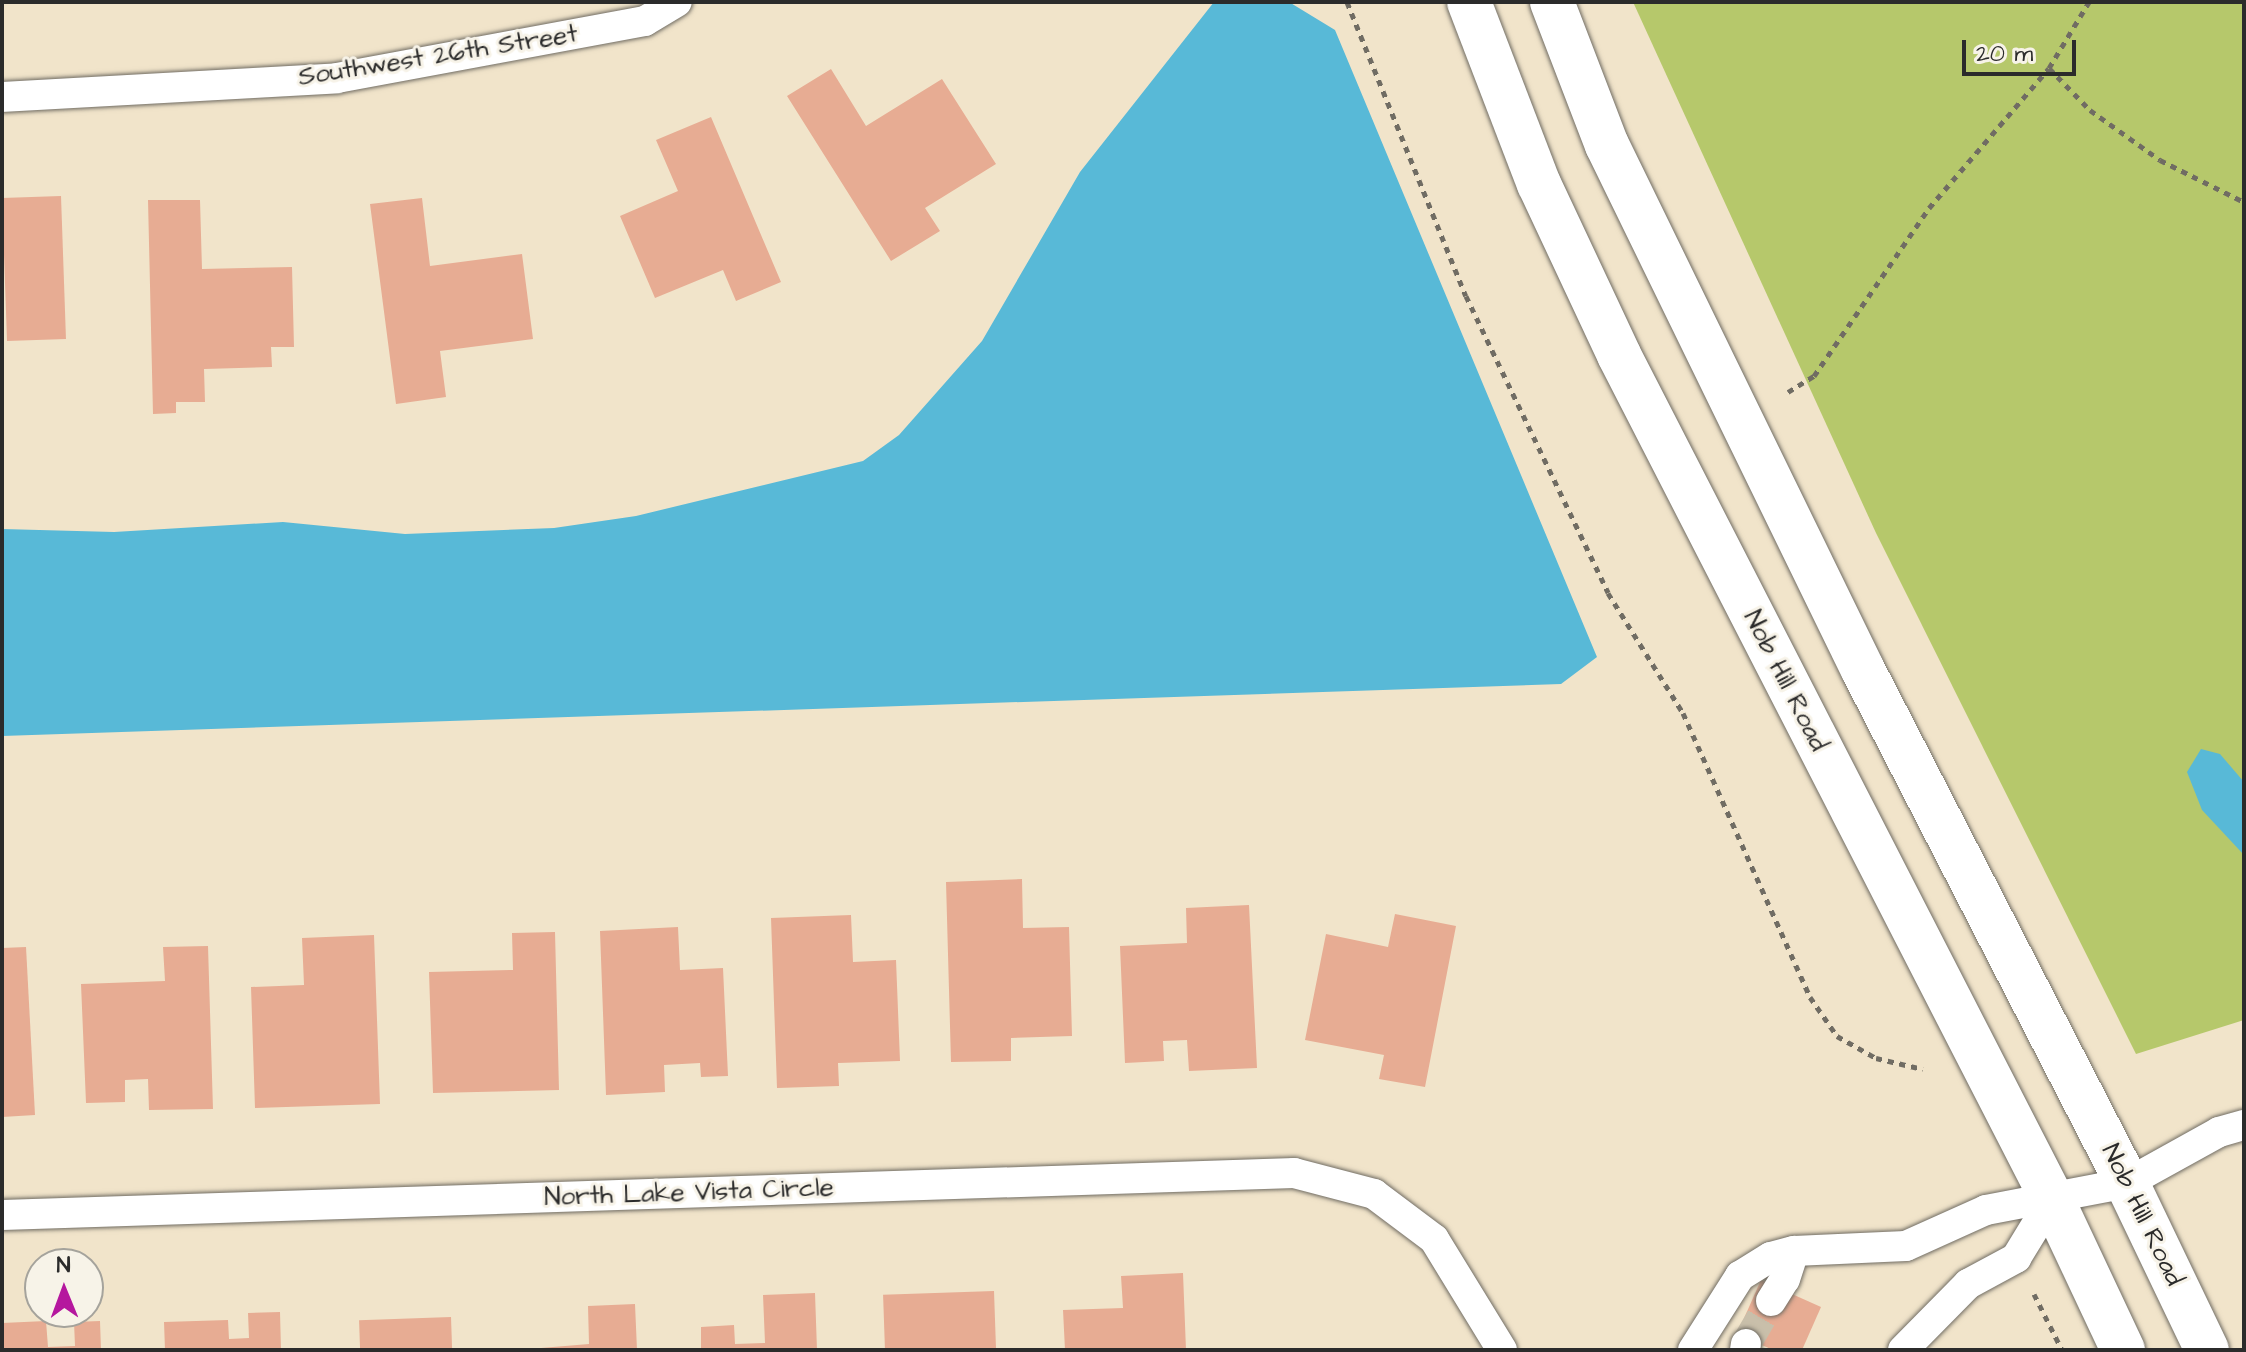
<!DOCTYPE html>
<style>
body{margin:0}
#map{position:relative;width:2246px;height:1352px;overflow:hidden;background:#f1e4ca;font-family:"Architects Daughter",sans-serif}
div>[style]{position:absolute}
.green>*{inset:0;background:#b6c86b}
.water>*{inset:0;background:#58b9d7}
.building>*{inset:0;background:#e7ac93;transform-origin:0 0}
.street-tunnel>*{height:30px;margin-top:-15px;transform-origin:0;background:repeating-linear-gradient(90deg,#c9bfaa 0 30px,transparent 0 45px)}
.path>*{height:5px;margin-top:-2.5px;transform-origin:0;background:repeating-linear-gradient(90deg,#706c63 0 6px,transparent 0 12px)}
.roads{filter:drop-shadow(0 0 2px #706c63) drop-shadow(0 0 2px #706c63)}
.street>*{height:30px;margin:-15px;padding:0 15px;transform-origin:15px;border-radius:15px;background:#fff}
.secondary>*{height:44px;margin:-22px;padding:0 22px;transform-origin:22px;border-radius:22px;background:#fff}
span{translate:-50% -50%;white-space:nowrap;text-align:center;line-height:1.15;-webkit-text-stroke:6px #f7f3e8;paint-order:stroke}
.street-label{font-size:26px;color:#2b2b2b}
.frame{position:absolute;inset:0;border:4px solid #2b2b2b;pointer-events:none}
.north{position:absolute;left:24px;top:1248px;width:80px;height:80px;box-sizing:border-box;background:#f7f3e8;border:2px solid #a5a39c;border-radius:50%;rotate:359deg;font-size:22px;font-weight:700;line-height:32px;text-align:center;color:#2b2b2b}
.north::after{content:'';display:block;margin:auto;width:28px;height:36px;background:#b5179e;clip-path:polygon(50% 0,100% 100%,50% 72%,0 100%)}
.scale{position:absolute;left:1962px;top:40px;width:114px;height:36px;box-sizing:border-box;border:4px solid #2b2b2b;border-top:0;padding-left:10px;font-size:24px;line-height:28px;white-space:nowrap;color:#2b2b2b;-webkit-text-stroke:6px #f7f3e8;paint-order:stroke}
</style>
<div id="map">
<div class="green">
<div style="clip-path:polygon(1633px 2px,2244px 2px,2244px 1020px,2136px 1054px,1876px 533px)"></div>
</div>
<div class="water">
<div style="clip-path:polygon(1214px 2px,1289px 2px,1335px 30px,1597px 657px,1561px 684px,2px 736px,2px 529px,114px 532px,283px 522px,405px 534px,554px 528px,636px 516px,863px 461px,899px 435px,982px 341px,1080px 172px)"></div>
<div style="clip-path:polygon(2201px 749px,2220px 754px,2244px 782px,2244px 855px,2202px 810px,2187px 772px)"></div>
</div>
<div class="building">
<div style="clip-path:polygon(831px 69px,866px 126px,942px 79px,996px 164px,925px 208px,940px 231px,891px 261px,787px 96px)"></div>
<div style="clip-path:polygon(711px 117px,781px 282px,736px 301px,723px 270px,655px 298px,620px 216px,678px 191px,656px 140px)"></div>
<div style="left:61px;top:196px;width:143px;height:59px;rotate:88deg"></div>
<div style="clip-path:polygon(422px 198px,430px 266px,522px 254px,533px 339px,440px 351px,446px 397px,396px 404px,370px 204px)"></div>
<div style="clip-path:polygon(148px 200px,200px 200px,202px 269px,292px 267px,294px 347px,271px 347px,272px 367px,204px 369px,205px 402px,176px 402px,176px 413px,153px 414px)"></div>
<div style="clip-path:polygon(1022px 879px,1023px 928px,1069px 927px,1072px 1036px,1011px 1038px,1011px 1061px,951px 1062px,946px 882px)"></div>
<div style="clip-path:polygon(1249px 905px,1257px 1068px,1189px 1071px,1187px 1040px,1163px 1041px,1164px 1061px,1125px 1063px,1120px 946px,1187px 943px,1186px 908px)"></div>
<div style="clip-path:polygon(1395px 914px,1456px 926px,1425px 1087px,1379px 1079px,1384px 1055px,1305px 1040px,1326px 934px,1388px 947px)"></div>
<div style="clip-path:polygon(851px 915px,853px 962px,896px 960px,900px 1061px,838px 1063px,839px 1086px,777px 1088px,771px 918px)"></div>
<div style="clip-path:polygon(678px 927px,680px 970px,723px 968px,728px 1076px,701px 1077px,700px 1063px,664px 1065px,665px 1092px,606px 1095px,600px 931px)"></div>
<div style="clip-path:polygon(555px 932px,559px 1090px,433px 1093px,429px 972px,513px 970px,512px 933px)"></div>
<div style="clip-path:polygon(374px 935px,380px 1104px,255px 1108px,251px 987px,304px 985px,302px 938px)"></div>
<div style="clip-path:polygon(208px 946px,213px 1109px,149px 1110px,148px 1079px,125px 1080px,125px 1102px,86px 1103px,81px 984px,165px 981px,163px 947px)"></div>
<div style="clip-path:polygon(26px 947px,35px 1115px,2px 1117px,2px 948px)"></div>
<div style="clip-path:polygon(1183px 1273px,1186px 1350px,1065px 1350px,1063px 1310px,1123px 1308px,1121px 1276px)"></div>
<div style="clip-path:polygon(1761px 1280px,1821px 1307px,1802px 1350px,1773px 1350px,1737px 1334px)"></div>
<div style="left:994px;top:1291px;width:59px;height:111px;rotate:88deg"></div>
<div style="clip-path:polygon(815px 1293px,817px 1350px,701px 1350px,701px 1327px,734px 1325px,735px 1344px,765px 1343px,763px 1295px)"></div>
<div style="clip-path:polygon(635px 1304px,637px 1350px,517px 1350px,589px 1344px,588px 1306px)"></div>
<div style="clip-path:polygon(280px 1312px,281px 1350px,165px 1350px,164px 1322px,228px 1320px,229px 1339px,249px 1338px,248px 1313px)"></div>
<div style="left:451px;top:1317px;width:33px;height:92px;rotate:88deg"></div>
<div style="clip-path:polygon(46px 1321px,48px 1347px,75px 1346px,74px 1322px,100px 1321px,101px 1350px,2px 1350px,2px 1323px)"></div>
</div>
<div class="street-tunnel">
<div style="left:1746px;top:1344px;width:50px;rotate:-59.8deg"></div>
</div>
<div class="path">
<div style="left:1347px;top:2px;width:317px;rotate:68deg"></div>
<div style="left:1466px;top:296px;width:329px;rotate:64.4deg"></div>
<div style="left:1608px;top:593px;width:142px;rotate:58deg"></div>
<div style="left:1683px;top:713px;width:311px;rotate:65.9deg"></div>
<div style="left:1810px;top:997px;width:47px;rotate:55.3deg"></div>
<div style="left:1837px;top:1036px;width:45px;rotate:29.4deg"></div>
<div style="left:1876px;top:1058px;width:48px;rotate:13.2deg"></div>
<div style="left:2049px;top:68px;width:59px;rotate:45.7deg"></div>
<div style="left:2090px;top:110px;width:86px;rotate:35.5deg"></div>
<div style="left:2160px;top:160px;width:94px;rotate:26.6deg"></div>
<div style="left:1788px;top:392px;width:31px;rotate:-32deg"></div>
<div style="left:1814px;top:376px;width:204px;rotate:-55.6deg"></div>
<div style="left:1929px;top:208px;width:184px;rotate:-49.4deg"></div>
<div style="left:2049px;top:68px;width:77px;rotate:-58.8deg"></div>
<div style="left:2034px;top:1294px;width:63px;rotate:63.4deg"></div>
</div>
<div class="roads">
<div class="street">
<div style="left:2px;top:97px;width:336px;rotate:-3.2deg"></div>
<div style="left:337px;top:78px;width:313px;rotate:-10.5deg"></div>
<div style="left:645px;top:21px;width:37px;rotate:-31deg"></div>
<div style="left:2px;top:1215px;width:1293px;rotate:-1.86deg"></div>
<div style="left:1294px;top:1173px;width:83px;rotate:14.7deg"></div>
<div style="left:1374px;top:1194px;width:75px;rotate:36.9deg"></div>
<div style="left:1434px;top:1239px;width:130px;rotate:58.5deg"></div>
<div style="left:1771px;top:1301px;width:26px;rotate:-58deg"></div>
<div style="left:1785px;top:1279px;width:29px;rotate:-72deg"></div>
<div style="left:1693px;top:1350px;width:88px;rotate:-57.6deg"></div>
<div style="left:1740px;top:1276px;width:36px;rotate:-32deg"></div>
<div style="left:1771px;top:1257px;width:24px;rotate:-15deg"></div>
<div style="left:1794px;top:1251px;width:112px;rotate:-2.6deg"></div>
<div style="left:1906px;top:1246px;width:88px;rotate:-24.2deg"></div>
<div style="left:1986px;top:1210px;width:144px;rotate:-10.8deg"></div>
<div style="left:2127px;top:1183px;width:105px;rotate:-29deg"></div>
<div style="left:2219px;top:1132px;width:26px;rotate:-16deg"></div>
<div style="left:1745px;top:1350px;width:6px;rotate:-81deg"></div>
<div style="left:1903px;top:1350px;width:93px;rotate:-45.4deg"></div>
<div style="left:1968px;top:1284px;width:55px;rotate:-28.4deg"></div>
<div style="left:2016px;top:1258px;width:69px;rotate:-58.6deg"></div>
</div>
<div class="secondary">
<div style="left:1469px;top:2px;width:195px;rotate:69deg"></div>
<div style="left:1539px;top:184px;width:189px;rotate:64.9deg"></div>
<div style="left:1619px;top:355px;width:949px;rotate:62.84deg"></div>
<div style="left:2052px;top:1199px;width:167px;rotate:64.8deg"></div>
<div style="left:1552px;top:2px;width:153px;rotate:69deg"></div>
<div style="left:1607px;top:145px;width:584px;rotate:64.01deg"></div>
<div style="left:1863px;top:670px;width:577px;rotate:62.77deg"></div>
<div style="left:2127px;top:1183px;width:185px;rotate:64.4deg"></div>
</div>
</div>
<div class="street-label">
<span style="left:438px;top:56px;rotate:-9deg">Southwest 26th Street</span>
<span style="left:1785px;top:681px;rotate:63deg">Nob Hill Road</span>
<span style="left:689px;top:1193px;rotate:-2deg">North Lake Vista Circle</span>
<span style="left:2142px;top:1215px;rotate:64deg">Nob Hill Road</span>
</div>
<div class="frame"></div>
<div class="north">N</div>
<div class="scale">20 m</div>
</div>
